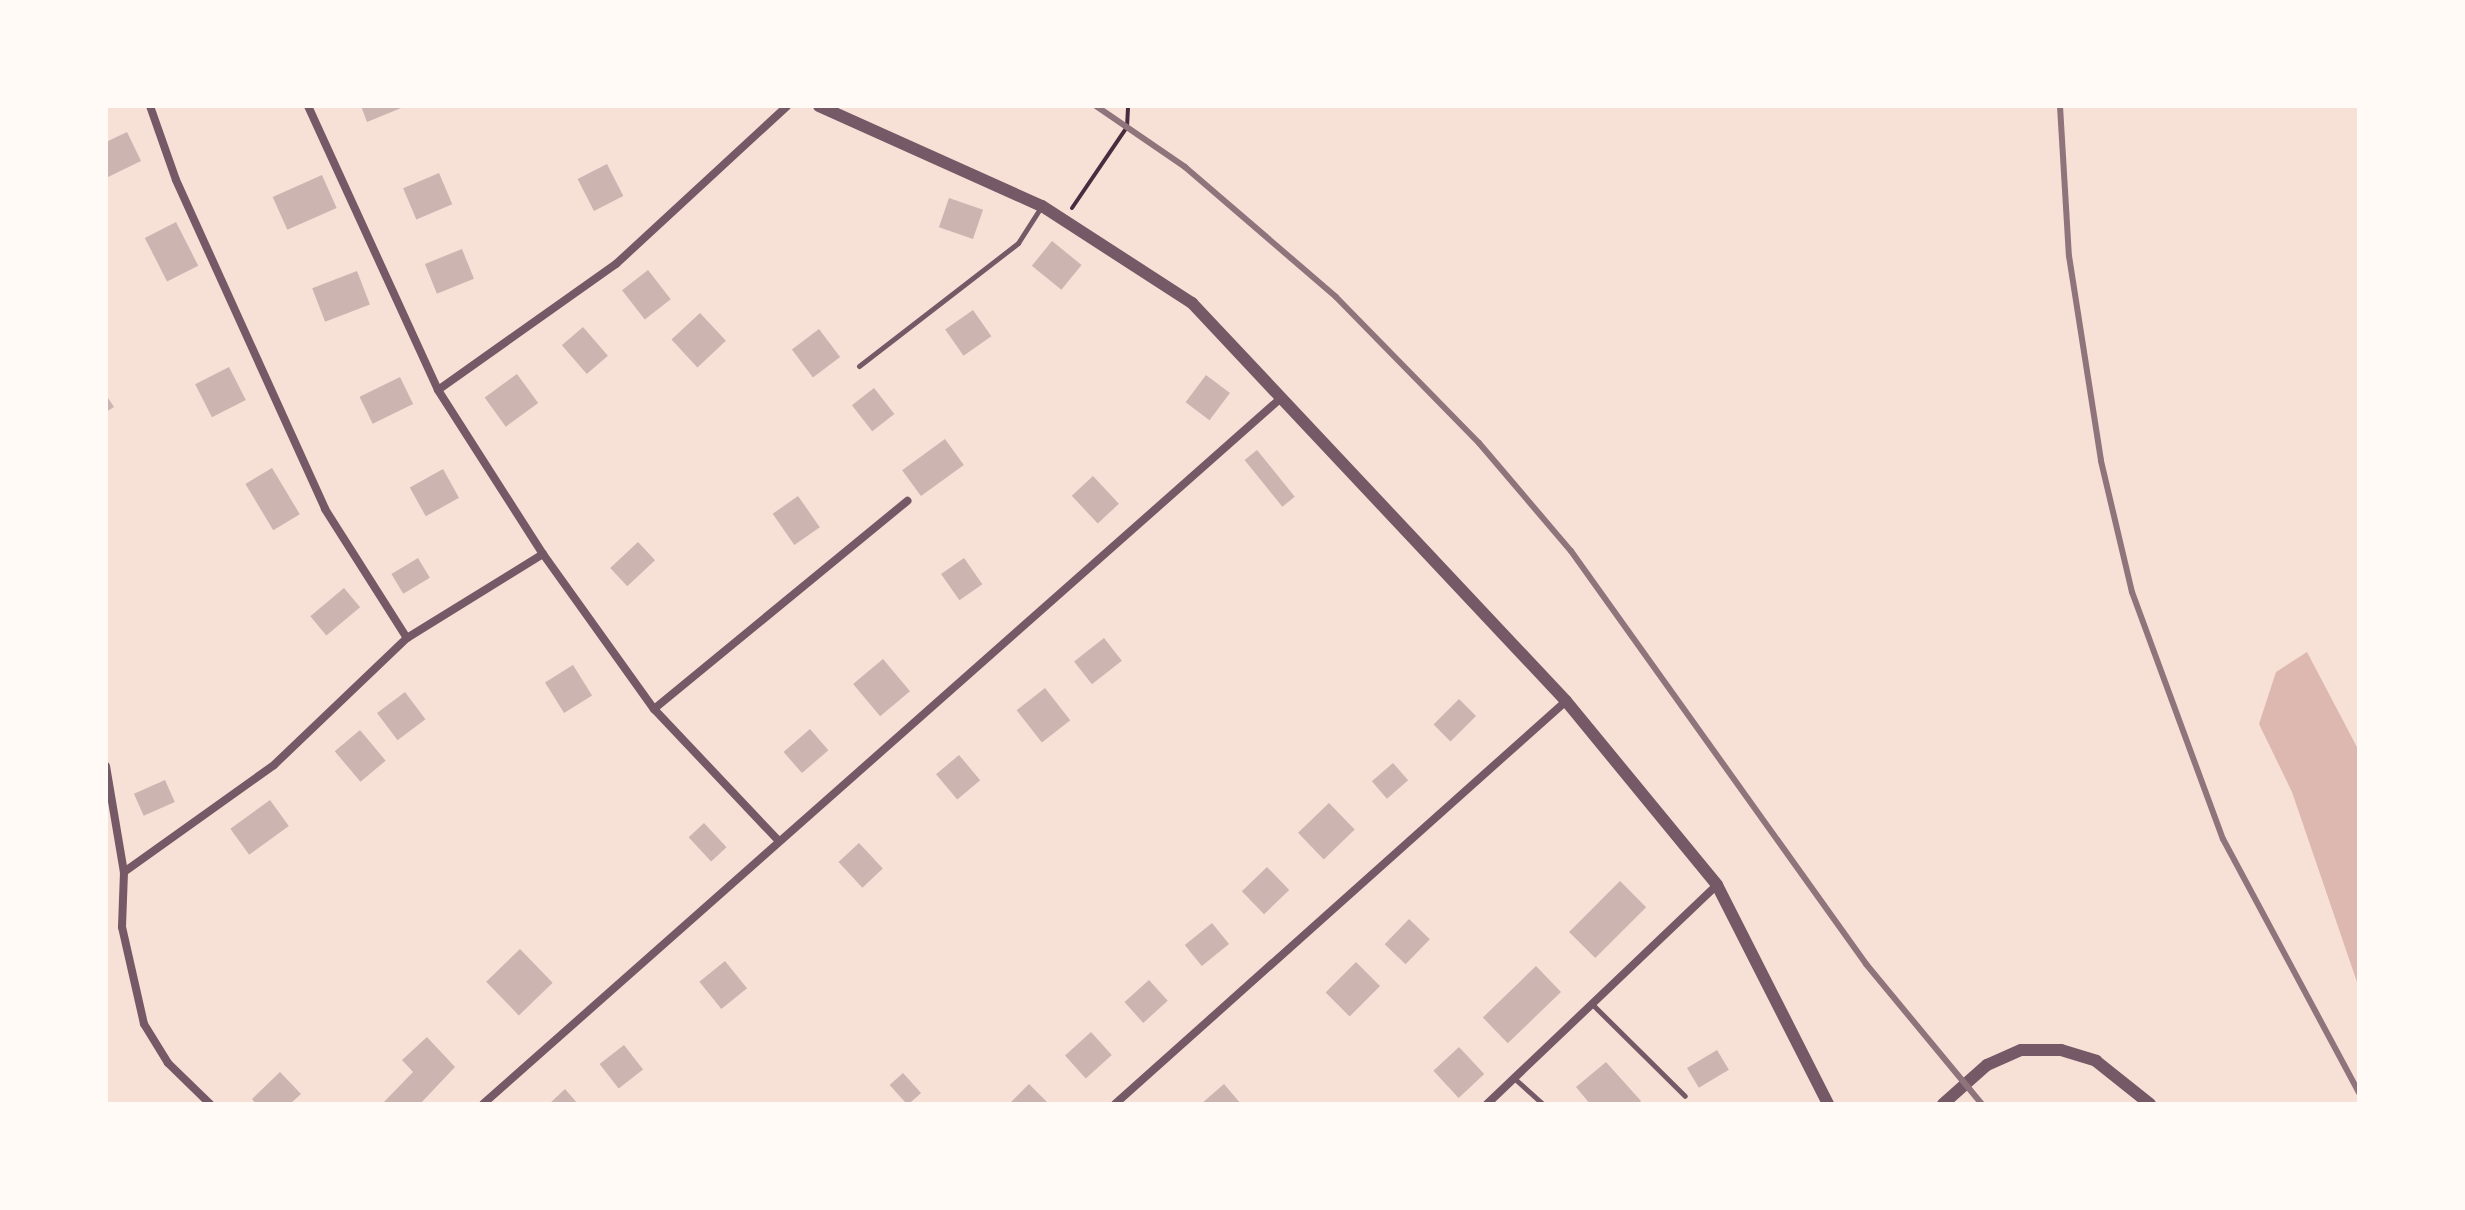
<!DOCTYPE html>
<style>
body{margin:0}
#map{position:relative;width:2465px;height:1210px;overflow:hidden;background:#f7e1d7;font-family:"Fira Sans Condensed",sans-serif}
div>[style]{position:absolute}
.water>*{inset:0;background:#dcb8b0}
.building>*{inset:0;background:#ccb4b1;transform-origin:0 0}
.path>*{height:4px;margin:-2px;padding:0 2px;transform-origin:2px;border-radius:2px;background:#4a2c40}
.service>*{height:5px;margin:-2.5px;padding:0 2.5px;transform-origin:2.5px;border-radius:2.5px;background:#755966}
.minor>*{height:8px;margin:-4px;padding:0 4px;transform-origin:4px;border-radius:4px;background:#755966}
.tertiary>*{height:12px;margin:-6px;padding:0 6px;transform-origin:6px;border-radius:6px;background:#755966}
.rail>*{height:6px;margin:-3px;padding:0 3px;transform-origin:3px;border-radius:3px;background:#8f747c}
span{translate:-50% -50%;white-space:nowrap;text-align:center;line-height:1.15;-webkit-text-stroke:7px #fffaf5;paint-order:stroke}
.frame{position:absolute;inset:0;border:108px solid #fffaf5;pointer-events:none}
</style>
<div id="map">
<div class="water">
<div style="clip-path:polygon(2307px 652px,2359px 751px,2359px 988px,2292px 792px,2259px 724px,2276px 672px)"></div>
</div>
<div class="building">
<div style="clip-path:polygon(361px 106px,406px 106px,367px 122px)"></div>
<div style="clip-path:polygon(127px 132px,141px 161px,106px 178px,106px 142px)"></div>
<div style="left:607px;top:164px;width:36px;height:33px;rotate:63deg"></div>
<div style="left:439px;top:173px;width:34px;height:39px;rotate:67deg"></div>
<div style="left:322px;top:175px;width:36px;height:54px;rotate:66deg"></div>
<div style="left:949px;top:198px;width:36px;height:31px;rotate:19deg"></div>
<div style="left:176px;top:222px;width:49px;height:35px;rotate:63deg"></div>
<div style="left:1052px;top:241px;width:38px;height:32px;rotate:39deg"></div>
<div style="left:462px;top:249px;width:32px;height:40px;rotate:68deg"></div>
<div style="left:648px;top:270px;width:37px;height:33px;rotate:52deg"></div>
<div style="left:357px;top:271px;width:36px;height:48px;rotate:69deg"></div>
<div style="left:973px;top:310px;width:32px;height:34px;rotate:55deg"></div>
<div style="left:700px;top:313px;width:38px;height:39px;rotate:47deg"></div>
<div style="left:583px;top:327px;width:38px;height:28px;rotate:49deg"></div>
<div style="left:819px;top:329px;width:35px;height:34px;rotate:53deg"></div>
<div style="left:229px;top:367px;width:37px;height:38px;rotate:63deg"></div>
<div style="left:517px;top:374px;width:36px;height:40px;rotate:54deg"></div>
<div style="left:1206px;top:375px;width:30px;height:34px;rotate:37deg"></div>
<div style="left:400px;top:377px;width:30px;height:45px;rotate:64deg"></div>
<div style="left:874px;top:388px;width:33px;height:28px;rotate:52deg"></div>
<div style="clip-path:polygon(106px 395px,114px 407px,106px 412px)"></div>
<div style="left:945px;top:439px;width:32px;height:53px;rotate:54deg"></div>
<div style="left:1257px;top:450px;width:60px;height:16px;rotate:51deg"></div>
<div style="left:272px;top:468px;width:54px;height:31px;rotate:59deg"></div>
<div style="left:443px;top:469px;width:33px;height:38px;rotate:61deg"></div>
<div style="left:1093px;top:476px;width:38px;height:29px;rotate:47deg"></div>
<div style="left:798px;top:496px;width:38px;height:31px;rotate:55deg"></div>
<div style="left:638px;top:542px;width:25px;height:38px;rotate:47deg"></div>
<div style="left:418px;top:558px;width:23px;height:31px;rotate:59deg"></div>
<div style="left:964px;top:558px;width:32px;height:28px;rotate:55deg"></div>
<div style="left:344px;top:588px;width:25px;height:44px;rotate:50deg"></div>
<div style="left:1104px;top:638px;width:29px;height:38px;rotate:52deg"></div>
<div style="left:883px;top:659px;width:42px;height:39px;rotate:50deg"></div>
<div style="left:573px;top:665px;width:36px;height:33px;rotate:58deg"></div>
<div style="left:1045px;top:688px;width:41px;height:36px;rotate:52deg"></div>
<div style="left:405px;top:692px;width:34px;height:35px;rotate:53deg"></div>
<div style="left:1459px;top:699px;width:24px;height:36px;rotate:45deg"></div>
<div style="left:810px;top:729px;width:28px;height:35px;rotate:49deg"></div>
<div style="left:360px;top:730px;width:40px;height:33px;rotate:50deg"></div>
<div style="left:959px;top:755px;width:33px;height:30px;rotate:50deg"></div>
<div style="left:1393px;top:763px;width:23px;height:28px;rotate:49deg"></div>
<div style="left:165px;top:780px;width:24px;height:34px;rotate:66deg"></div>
<div style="left:270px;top:800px;width:32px;height:49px;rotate:54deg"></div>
<div style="left:1329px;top:803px;width:37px;height:43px;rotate:46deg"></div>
<div style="left:704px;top:823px;width:33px;height:21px;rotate:47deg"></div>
<div style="left:859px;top:843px;width:35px;height:28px;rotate:47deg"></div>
<div style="left:1267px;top:867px;width:32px;height:35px;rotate:46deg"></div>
<div style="left:1620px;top:881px;width:37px;height:72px;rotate:45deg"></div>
<div style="left:1409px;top:919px;width:29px;height:35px;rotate:44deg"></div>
<div style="left:1212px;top:923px;width:27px;height:35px;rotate:51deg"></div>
<div style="left:520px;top:949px;width:47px;height:47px;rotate:46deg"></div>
<div style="left:725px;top:961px;width:35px;height:33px;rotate:51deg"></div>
<div style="left:1356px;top:962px;width:34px;height:43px;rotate:45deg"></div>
<div style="left:1536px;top:966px;width:36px;height:74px;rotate:46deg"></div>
<div style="left:1149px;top:980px;width:28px;height:33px;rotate:48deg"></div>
<div style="left:1091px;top:1032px;width:31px;height:35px;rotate:48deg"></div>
<div style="clip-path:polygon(427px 1037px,455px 1067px,420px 1104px,382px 1104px,413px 1072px,402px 1060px)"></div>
<div style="left:624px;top:1045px;width:31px;height:31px;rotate:52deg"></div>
<div style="left:1459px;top:1047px;width:37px;height:35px;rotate:47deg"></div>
<div style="left:1717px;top:1050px;width:23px;height:35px;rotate:59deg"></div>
<div style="clip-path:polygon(1606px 1062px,1641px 1101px,1638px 1104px,1590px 1104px,1576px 1087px)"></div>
<div style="clip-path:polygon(280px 1072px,301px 1094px,290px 1104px,256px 1104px,252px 1099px)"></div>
<div style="left:903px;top:1073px;width:27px;height:18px;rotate:48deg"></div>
<div style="clip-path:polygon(1029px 1084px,1049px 1104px,1009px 1104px)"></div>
<div style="clip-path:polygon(1224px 1084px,1241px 1104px,1201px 1104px)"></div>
<div style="clip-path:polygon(565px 1089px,578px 1104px,549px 1104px)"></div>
</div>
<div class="path">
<div style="left:1072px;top:208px;width:98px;rotate:-55.8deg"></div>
<div style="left:1127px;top:127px;width:21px;rotate:-87deg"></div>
</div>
<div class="service">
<div style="left:859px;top:366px;width:201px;rotate:-37.7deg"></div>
<div style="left:1018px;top:243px;width:43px;rotate:-57.4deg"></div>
<div style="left:1593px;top:1005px;width:129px;rotate:44.7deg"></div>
<div style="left:1515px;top:1079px;width:38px;rotate:42deg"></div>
</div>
<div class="minor">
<div style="left:150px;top:106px;width:78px;rotate:70.6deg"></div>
<div style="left:176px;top:180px;width:361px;rotate:65.6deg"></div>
<div style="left:325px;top:509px;width:153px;rotate:57.6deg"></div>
<div style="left:308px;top:106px;width:312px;rotate:65.4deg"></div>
<div style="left:438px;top:390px;width:195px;rotate:57.4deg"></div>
<div style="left:543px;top:554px;width:191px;rotate:54.4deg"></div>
<div style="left:654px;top:709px;width:180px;rotate:46.6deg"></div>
<div style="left:438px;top:390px;width:218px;rotate:-35.3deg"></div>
<div style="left:616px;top:264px;width:233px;rotate:-42.7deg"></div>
<div style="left:654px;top:709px;width:328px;rotate:-39.4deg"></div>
<div style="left:106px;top:766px;width:108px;rotate:80.4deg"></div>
<div style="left:124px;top:872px;width:55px;rotate:92.1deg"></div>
<div style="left:122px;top:927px;width:99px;rotate:77.2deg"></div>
<div style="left:144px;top:1024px;width:46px;rotate:58.4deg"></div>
<div style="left:168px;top:1063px;width:59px;rotate:44.3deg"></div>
<div style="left:124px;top:872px;width:184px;rotate:-35.5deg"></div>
<div style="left:274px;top:765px;width:184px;rotate:-43.7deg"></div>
<div style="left:407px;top:638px;width:160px;rotate:-31.7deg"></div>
<div style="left:483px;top:1104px;width:1067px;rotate:-41.5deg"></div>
<div style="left:1115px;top:1104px;width:605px;rotate:-41.78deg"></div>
<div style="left:1487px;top:1104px;width:318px;rotate:-43.6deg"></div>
</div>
<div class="tertiary">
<div style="left:819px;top:106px;width:244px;rotate:24.2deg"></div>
<div style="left:1042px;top:206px;width:179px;rotate:32.9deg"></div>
<div style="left:1192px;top:303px;width:546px;rotate:46.78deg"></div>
<div style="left:1566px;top:701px;width:238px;rotate:50.6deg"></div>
<div style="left:1717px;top:885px;width:246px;rotate:63.1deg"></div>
<div style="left:1943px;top:1104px;width:59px;rotate:-41.6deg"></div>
<div style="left:1987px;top:1065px;width:37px;rotate:-24deg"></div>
<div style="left:2021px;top:1050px;width:40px"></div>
<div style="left:2061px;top:1050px;width:37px;rotate:17deg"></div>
<div style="left:2096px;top:1061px;width:69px;rotate:38.5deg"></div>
</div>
<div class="rail">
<div style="left:1096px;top:106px;width:108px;rotate:34.4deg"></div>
<div style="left:1185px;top:167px;width:199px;rotate:40.7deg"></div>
<div style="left:1336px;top:297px;width:204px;rotate:45.6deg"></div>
<div style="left:1479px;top:443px;width:142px;rotate:49.6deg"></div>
<div style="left:1571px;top:551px;width:508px;rotate:54.46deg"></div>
<div style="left:1866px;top:964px;width:182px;rotate:50.4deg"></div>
<div style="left:2060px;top:106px;width:150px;rotate:86.6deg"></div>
<div style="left:2069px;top:256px;width:207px;rotate:81.1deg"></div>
<div style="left:2101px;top:461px;width:135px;rotate:76.7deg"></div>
<div style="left:2132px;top:592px;width:263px;rotate:69.8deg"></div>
<div style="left:2223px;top:839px;width:288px;rotate:61.8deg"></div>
</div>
<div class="frame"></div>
</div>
